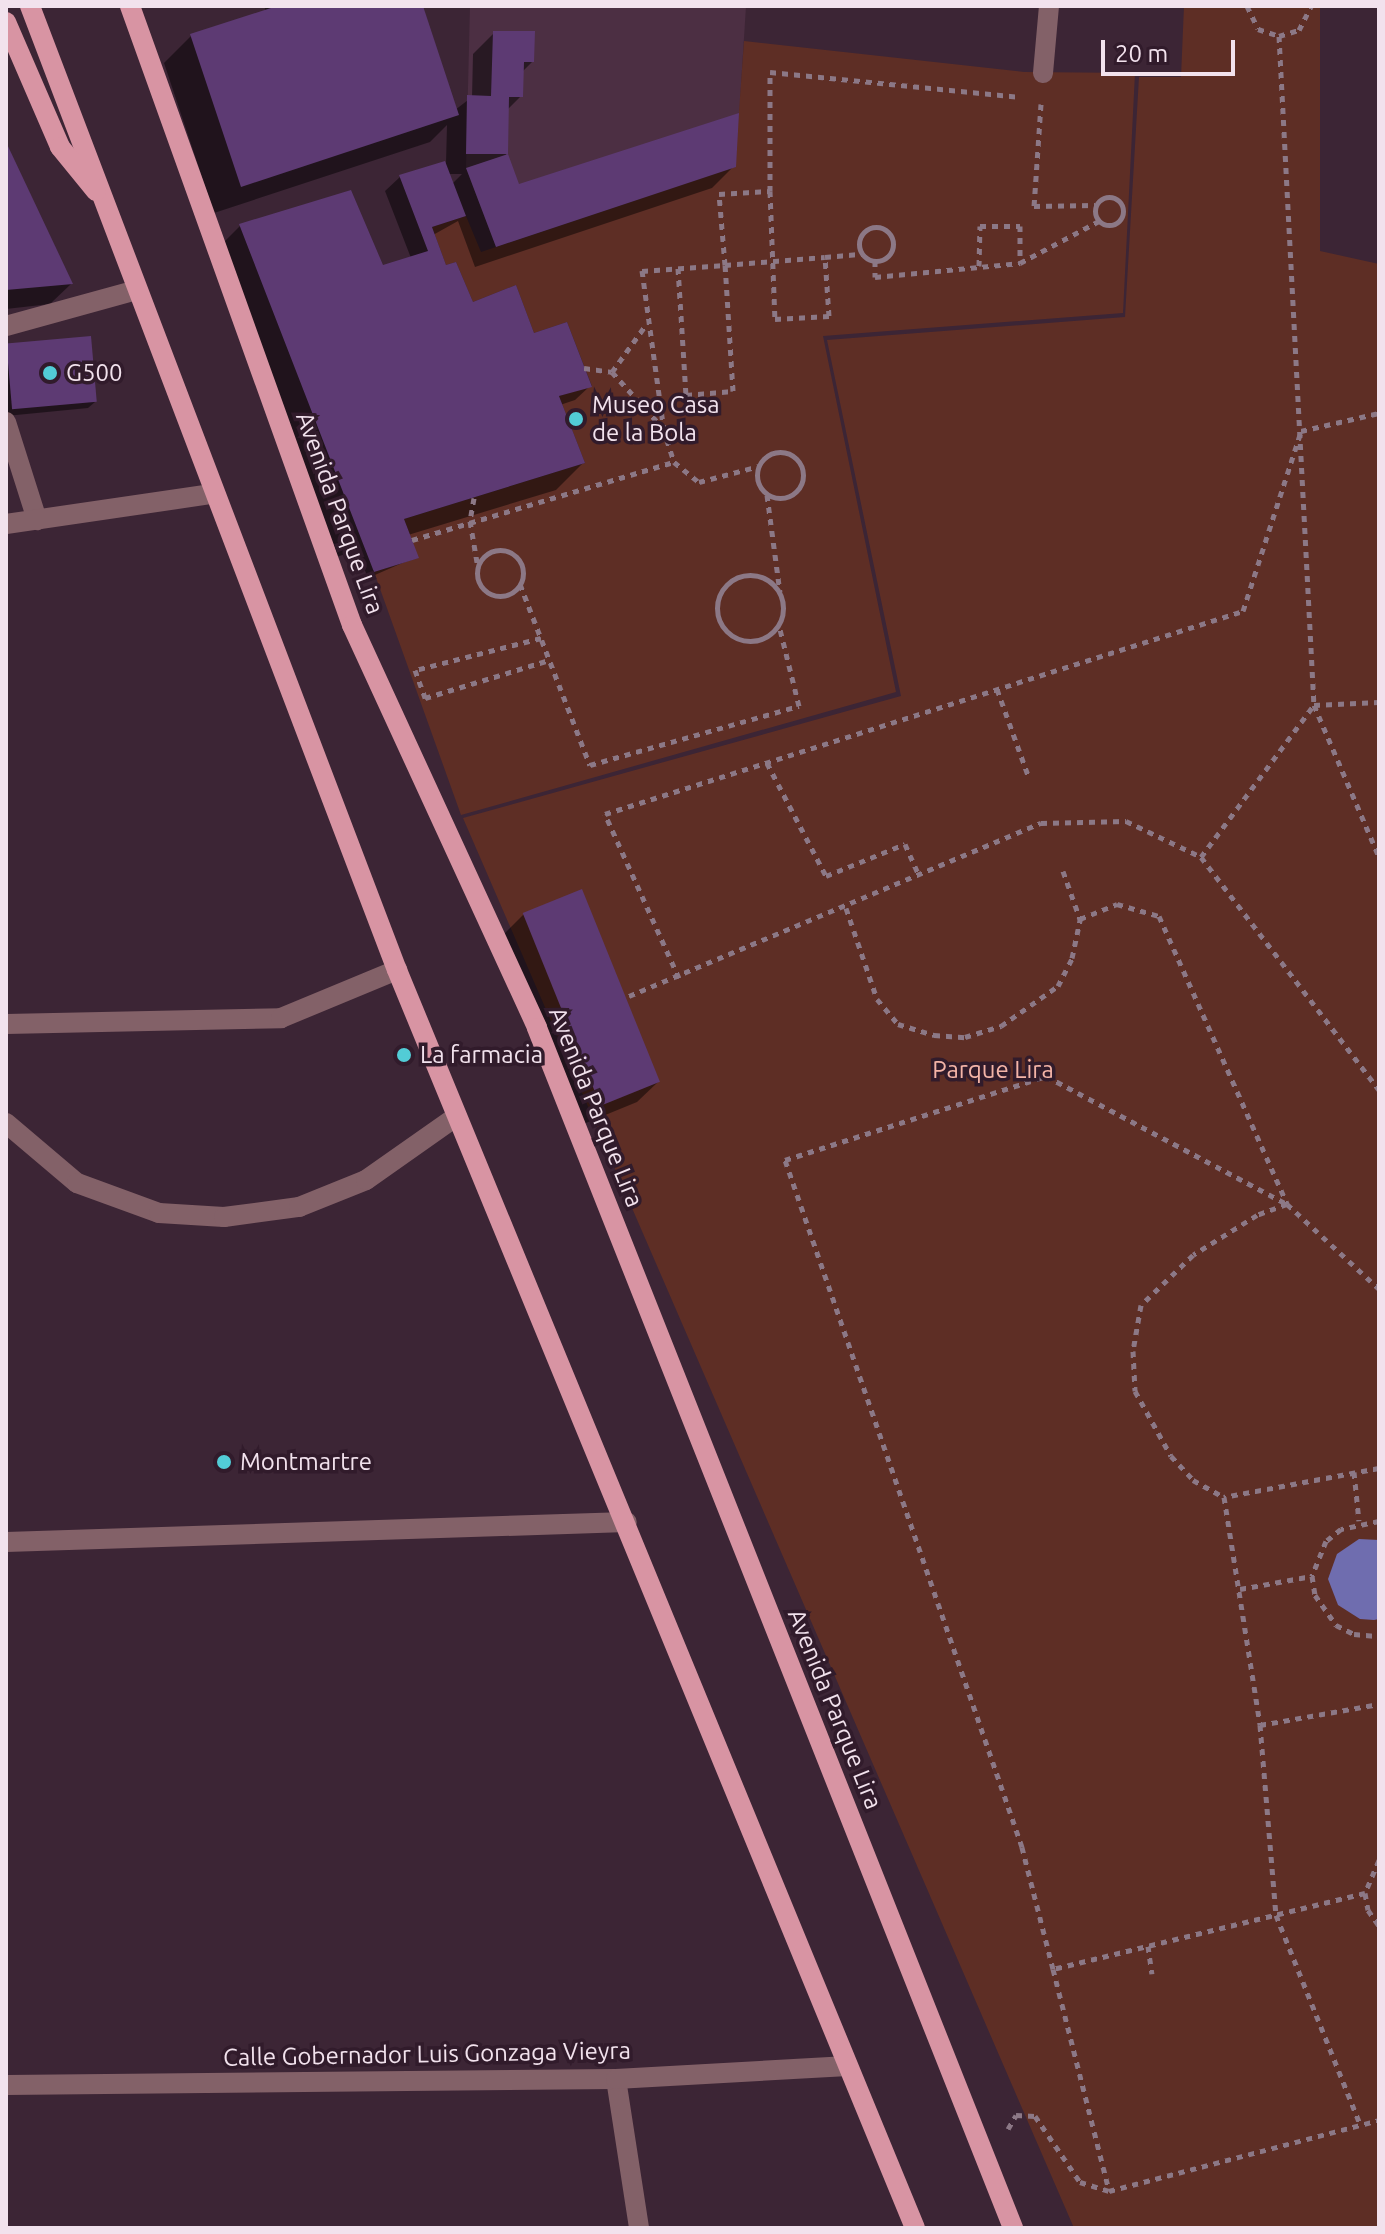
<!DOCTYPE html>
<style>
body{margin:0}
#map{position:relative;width:1385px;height:2234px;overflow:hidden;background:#3c2535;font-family:Ubuntu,sans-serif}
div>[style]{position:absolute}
.built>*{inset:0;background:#4c2f43}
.green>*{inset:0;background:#5e2e25}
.water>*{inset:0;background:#6f6daf}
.shadow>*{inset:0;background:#0007}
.building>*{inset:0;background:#5d3a73;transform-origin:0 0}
.path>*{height:5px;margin-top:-2.5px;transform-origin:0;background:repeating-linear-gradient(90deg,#8c7886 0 6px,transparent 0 12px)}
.path>.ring{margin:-2.5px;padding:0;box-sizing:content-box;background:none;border:5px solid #8c7886;border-radius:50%}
.minor>*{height:20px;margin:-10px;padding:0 10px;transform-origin:10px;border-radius:10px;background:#836168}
.major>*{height:20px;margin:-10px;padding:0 10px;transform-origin:10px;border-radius:10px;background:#d894a3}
.dots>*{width:22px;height:22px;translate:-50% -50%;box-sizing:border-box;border:4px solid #311b2b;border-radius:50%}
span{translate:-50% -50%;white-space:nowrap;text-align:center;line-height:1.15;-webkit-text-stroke:7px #311b2b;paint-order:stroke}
.poi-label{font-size:24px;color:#f2e2ed}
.left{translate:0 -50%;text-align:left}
.street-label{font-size:24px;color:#f2e2ed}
.park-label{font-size:24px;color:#f4b4a7}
.frame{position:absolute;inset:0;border:8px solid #f2e2ed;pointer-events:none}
.scale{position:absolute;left:1101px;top:40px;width:134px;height:36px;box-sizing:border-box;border:4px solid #f2e2ed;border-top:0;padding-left:10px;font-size:24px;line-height:28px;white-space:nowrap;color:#f2e2ed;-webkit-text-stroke:6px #311b2b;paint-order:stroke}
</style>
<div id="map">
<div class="built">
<div style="clip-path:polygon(470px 6px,746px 6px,736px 167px,496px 247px,466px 168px)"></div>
</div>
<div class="green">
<div style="clip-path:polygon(1184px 6px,1320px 6px,1320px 251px,1379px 264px,1379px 2228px,1074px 2228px,463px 818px,901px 696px,827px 340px,1125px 317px,1139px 77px,1181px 77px)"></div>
<div style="clip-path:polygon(744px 41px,1024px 72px,1135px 73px,1123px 313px,823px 336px,896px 692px,461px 815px,374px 572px,418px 558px,404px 519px,585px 463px,559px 396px,592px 386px,567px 322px,534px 333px,516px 285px,473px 302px,456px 262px,446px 265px,432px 227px,466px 216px,481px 252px,735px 167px)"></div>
</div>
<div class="water">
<div style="clip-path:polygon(1359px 1539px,1379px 1540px,1379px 1619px,1374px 1620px,1360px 1619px,1338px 1605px,1328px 1579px,1337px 1554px)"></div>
</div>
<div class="shadow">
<div style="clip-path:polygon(evenodd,264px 6px,421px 6px,455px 110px,472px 97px,473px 54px,494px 33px,532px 62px,522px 72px,521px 96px,507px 110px,506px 155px,518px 186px,734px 166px,712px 188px,475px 267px,458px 221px,433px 235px,443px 265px,472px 305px,533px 335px,590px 386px,575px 400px,560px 405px,583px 463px,556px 490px,408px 535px,416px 557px,368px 578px,357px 551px,332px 558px,219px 247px,240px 226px,381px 267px,411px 258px,385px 191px,400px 177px,446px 163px,447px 125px,430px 142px,214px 213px,164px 63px,191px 36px,266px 12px,264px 6px,448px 174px,462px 174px,452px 184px,448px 174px)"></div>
<div style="clip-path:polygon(6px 147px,71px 284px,50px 304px,6px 309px)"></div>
<div style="clip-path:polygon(6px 346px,95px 402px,88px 408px,6px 416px)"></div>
<div style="clip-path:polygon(524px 914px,659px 1081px,637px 1102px,581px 1125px,503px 935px)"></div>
</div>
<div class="building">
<div style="clip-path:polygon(277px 6px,423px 6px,459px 115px,241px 187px,190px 34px)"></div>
<div style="clip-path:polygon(493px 31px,535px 31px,534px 62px,524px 62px,523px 97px,509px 97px,508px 154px,519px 184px,739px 113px,736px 167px,496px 247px,466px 168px,508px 154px,466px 154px,467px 95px,491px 96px)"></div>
<div style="clip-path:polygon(6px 142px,73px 284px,6px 290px)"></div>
<div style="clip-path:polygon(445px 161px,466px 216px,432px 227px,446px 265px,456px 262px,473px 302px,516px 285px,534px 333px,567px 322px,592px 387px,559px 396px,585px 463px,404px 519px,419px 558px,374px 572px,239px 224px,351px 190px,383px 265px,428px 251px,399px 175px)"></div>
<div style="left:91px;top:336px;width:66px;height:85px;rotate:85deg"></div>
<div style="left:582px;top:889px;width:208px;height:64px;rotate:68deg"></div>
</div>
<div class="path">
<div style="left:1247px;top:6px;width:25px;rotate:64deg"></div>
<div style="left:1258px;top:29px;width:22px;rotate:18deg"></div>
<div style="left:1279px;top:36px;width:21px;rotate:-17deg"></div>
<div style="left:1299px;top:30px;width:27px;rotate:-63deg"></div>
<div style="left:1279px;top:36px;width:670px;rotate:87.01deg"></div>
<div style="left:1314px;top:705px;width:165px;rotate:66.8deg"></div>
<div style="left:1041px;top:104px;width:102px;rotate:93.9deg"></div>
<div style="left:1034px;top:206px;width:61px;rotate:-0.9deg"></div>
<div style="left:770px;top:191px;width:119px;rotate:-90deg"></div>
<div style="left:770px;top:72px;width:252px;rotate:5.7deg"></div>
<div class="ring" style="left:1095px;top:197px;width:23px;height:23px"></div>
<div class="ring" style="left:859px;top:227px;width:29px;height:29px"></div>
<div style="left:875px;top:261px;width:16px;rotate:90deg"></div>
<div style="left:875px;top:277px;width:146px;rotate:-5.5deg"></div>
<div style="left:1020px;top:263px;width:89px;rotate:-28deg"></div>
<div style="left:979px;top:266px;width:40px;rotate:-88.6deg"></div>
<div style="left:980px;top:226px;width:40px"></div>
<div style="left:1020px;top:226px;width:36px;rotate:90deg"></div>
<div style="left:678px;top:268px;width:127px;rotate:86.4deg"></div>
<div style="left:686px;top:395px;width:47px;rotate:-4.9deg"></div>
<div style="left:733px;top:391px;width:126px;rotate:-93.6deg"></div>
<div style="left:725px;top:265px;width:100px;rotate:-4.6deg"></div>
<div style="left:584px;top:368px;width:28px;rotate:8deg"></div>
<div style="left:612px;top:372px;width:76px;rotate:47.7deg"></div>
<div style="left:663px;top:428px;width:36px;rotate:72deg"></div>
<div style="left:674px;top:462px;width:32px;rotate:39deg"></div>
<div style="left:699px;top:482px;width:62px;rotate:-14.9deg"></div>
<div style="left:612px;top:372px;width:57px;rotate:-54.3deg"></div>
<div style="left:664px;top:431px;width:162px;rotate:-97.8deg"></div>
<div style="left:642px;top:271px;width:83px;rotate:-4.1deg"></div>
<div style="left:725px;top:265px;width:71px;rotate:-94.8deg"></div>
<div style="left:719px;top:194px;width:51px;rotate:-3.4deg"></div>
<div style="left:770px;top:191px;width:128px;rotate:87.8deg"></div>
<div style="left:775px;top:319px;width:54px;rotate:-3.2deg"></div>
<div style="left:829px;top:316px;width:59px;rotate:-93.9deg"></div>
<div style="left:825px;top:257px;width:37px;rotate:-5deg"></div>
<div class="ring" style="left:757px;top:452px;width:41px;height:41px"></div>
<div style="left:767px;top:495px;width:98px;rotate:82.4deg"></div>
<div style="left:474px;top:498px;width:23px;rotate:100deg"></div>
<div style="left:470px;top:521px;width:48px;rotate:80.3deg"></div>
<div style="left:412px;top:540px;width:273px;rotate:-16.6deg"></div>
<div class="ring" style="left:477px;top:550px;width:41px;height:41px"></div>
<div class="ring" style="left:717px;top:575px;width:61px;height:61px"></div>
<div style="left:520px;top:584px;width:194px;rotate:68.9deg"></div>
<div style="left:590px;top:765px;width:217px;rotate:-15.8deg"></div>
<div style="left:799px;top:706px;width:83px;rotate:-103.9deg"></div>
<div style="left:541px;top:638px;width:130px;rotate:165.7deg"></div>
<div style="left:415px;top:670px;width:30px;rotate:70deg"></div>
<div style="left:425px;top:698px;width:130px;rotate:-17deg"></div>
<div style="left:997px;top:689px;width:95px;rotate:70.2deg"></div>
<div style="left:767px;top:763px;width:127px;rotate:62.4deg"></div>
<div style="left:826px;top:876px;width:85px;rotate:-22.1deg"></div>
<div style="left:905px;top:844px;width:35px;rotate:66deg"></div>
<div style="left:1201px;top:857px;width:189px;rotate:-53.4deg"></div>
<div style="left:1314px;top:705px;width:65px;rotate:-2.6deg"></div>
<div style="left:1063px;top:871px;width:51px;rotate:70.5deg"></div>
<div style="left:846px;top:908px;width:96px;rotate:71.2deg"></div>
<div style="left:877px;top:999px;width:33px;rotate:50deg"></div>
<div style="left:898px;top:1024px;width:38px;rotate:17deg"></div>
<div style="left:934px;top:1035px;width:31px;rotate:4deg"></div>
<div style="left:965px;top:1037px;width:38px;rotate:-17deg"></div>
<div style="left:1001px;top:1026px;width:70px;rotate:-35.1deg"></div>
<div style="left:1058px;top:986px;width:31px;rotate:-63deg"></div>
<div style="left:1072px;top:958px;width:40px;rotate:-78deg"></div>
<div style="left:1080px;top:919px;width:40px;rotate:-22deg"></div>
<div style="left:1117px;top:904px;width:44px;rotate:15.9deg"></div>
<div style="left:1159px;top:916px;width:315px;rotate:66deg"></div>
<div style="left:1287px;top:1204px;width:32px;rotate:160deg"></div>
<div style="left:1257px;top:1215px;width:75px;rotate:148deg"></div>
<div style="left:1193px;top:1255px;width:72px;rotate:136.1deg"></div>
<div style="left:1141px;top:1305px;width:47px;rotate:99.9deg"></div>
<div style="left:1133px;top:1351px;width:40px;rotate:87.1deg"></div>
<div style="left:1135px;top:1391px;width:74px;rotate:61deg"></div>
<div style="left:1171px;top:1456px;width:33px;rotate:47deg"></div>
<div style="left:1193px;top:1480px;width:35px;rotate:29deg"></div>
<div style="left:679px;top:978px;width:180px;rotate:-114.3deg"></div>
<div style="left:605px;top:814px;width:670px;rotate:-17.65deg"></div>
<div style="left:1243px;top:611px;width:189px;rotate:-72.1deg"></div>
<div style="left:1301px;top:431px;width:80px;rotate:-13deg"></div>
<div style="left:629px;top:996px;width:447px;rotate:-22.8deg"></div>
<div style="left:1041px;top:823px;width:85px;rotate:-1.3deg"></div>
<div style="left:1126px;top:821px;width:83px;rotate:25.6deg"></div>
<div style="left:1201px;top:857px;width:293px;rotate:52.6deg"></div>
<div style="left:1379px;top:1468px;width:158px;rotate:169.4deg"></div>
<div style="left:1224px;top:1497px;width:231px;rotate:81deg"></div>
<div style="left:1260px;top:1725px;width:121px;rotate:-10deg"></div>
<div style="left:1354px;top:1472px;width:49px;rotate:84.2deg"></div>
<div style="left:1379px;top:1521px;width:39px;rotate:168deg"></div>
<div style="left:1341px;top:1529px;width:19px;rotate:141deg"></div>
<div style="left:1326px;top:1541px;width:38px;rotate:112deg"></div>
<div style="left:1312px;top:1576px;width:19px;rotate:81deg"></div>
<div style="left:1315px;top:1595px;width:37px;rotate:55deg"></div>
<div style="left:1336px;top:1625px;width:20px;rotate:27deg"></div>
<div style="left:1354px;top:1634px;width:25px;rotate:5deg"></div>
<div style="left:1240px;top:1589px;width:73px;rotate:-10.2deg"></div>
<div style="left:1260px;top:1725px;width:191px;rotate:85.2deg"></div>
<div style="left:1276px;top:1915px;width:225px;rotate:68.1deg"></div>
<div style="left:1379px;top:1860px;width:36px;rotate:113deg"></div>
<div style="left:1365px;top:1893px;width:17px;rotate:80deg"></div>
<div style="left:1368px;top:1910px;width:19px;rotate:55deg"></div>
<div style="left:1365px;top:1893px;width:321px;rotate:166.3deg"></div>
<div style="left:1053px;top:1969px;width:126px;rotate:-104.3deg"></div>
<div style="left:1022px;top:1847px;width:727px;rotate:-109.03deg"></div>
<div style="left:785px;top:1160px;width:274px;rotate:-17.8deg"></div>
<div style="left:1046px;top:1076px;width:273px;rotate:28deg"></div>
<div style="left:1287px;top:1204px;width:125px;rotate:42.7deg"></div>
<div style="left:1148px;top:1946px;width:28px;rotate:82deg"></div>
<div style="left:1053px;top:1969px;width:228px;rotate:75.8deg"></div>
<div style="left:1008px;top:2129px;width:16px;rotate:-60deg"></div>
<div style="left:1016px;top:2115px;width:19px;rotate:3deg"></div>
<div style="left:1035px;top:2116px;width:80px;rotate:55.7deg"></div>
<div style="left:1080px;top:2182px;width:30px;rotate:17deg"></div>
<div style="left:1109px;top:2191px;width:279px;rotate:-14.7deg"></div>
</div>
<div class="minor">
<div style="left:1043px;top:73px;width:67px;rotate:-84.9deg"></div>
<div style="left:6px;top:326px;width:136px;rotate:-15.4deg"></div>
<div style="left:6px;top:422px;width:103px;rotate:72.4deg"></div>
<div style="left:6px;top:524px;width:208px;rotate:-8.3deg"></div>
<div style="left:6px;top:1024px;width:275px;rotate:-1.2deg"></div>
<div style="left:281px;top:1018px;width:126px;rotate:-22.5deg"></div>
<div style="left:6px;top:1123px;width:93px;rotate:40.2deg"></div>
<div style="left:77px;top:1183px;width:87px;rotate:20.1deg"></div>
<div style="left:159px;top:1213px;width:65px;rotate:3.5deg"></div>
<div style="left:224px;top:1217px;width:76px;rotate:-7.6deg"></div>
<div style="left:299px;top:1207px;width:72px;rotate:-21.9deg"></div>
<div style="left:366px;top:1180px;width:111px;rotate:-35.1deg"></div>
<div style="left:6px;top:1542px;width:621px;rotate:-1.84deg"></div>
<div style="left:616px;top:2079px;width:151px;rotate:81.2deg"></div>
<div style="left:6px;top:2085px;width:610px;rotate:-0.56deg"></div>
<div style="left:616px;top:2079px;width:232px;rotate:-3.2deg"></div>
</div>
<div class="major">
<div style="left:30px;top:6px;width:1031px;rotate:69.16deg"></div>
<div style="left:397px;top:970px;width:1360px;rotate:67.62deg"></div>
<div style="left:130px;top:6px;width:658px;rotate:70.27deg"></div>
<div style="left:352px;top:625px;width:443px;rotate:65.3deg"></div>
<div style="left:537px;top:1028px;width:1291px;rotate:68.36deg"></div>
<div style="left:6px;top:22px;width:136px;rotate:66.6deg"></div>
<div style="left:60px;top:147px;width:57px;rotate:50.7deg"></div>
</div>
<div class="dots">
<div style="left:50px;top:373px;background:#52ccd6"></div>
<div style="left:576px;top:419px;background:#52ccd6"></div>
<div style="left:404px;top:1055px;background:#52ccd6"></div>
<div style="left:224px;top:1462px;background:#52ccd6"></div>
</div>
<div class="poi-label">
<span class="left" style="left:66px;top:373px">G500</span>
<span class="left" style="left:592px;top:419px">Museo Casa<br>de la Bola</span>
<span class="left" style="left:420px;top:1055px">La farmacia</span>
<span class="left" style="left:240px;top:1462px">Montmartre</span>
</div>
<div class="street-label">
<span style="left:340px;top:513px;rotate:70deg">Avenida Parque Lira</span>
<span style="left:596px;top:1107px;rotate:68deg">Avenida Parque Lira</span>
<span style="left:835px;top:1709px;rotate:68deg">Avenida Parque Lira</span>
<span style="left:427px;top:2054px;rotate:-1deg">Calle Gobernador Luis Gonzaga Vieyra</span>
</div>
<div class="park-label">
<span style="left:993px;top:1070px">Parque Lira</span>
</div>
<div class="frame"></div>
<div class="scale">20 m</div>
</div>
